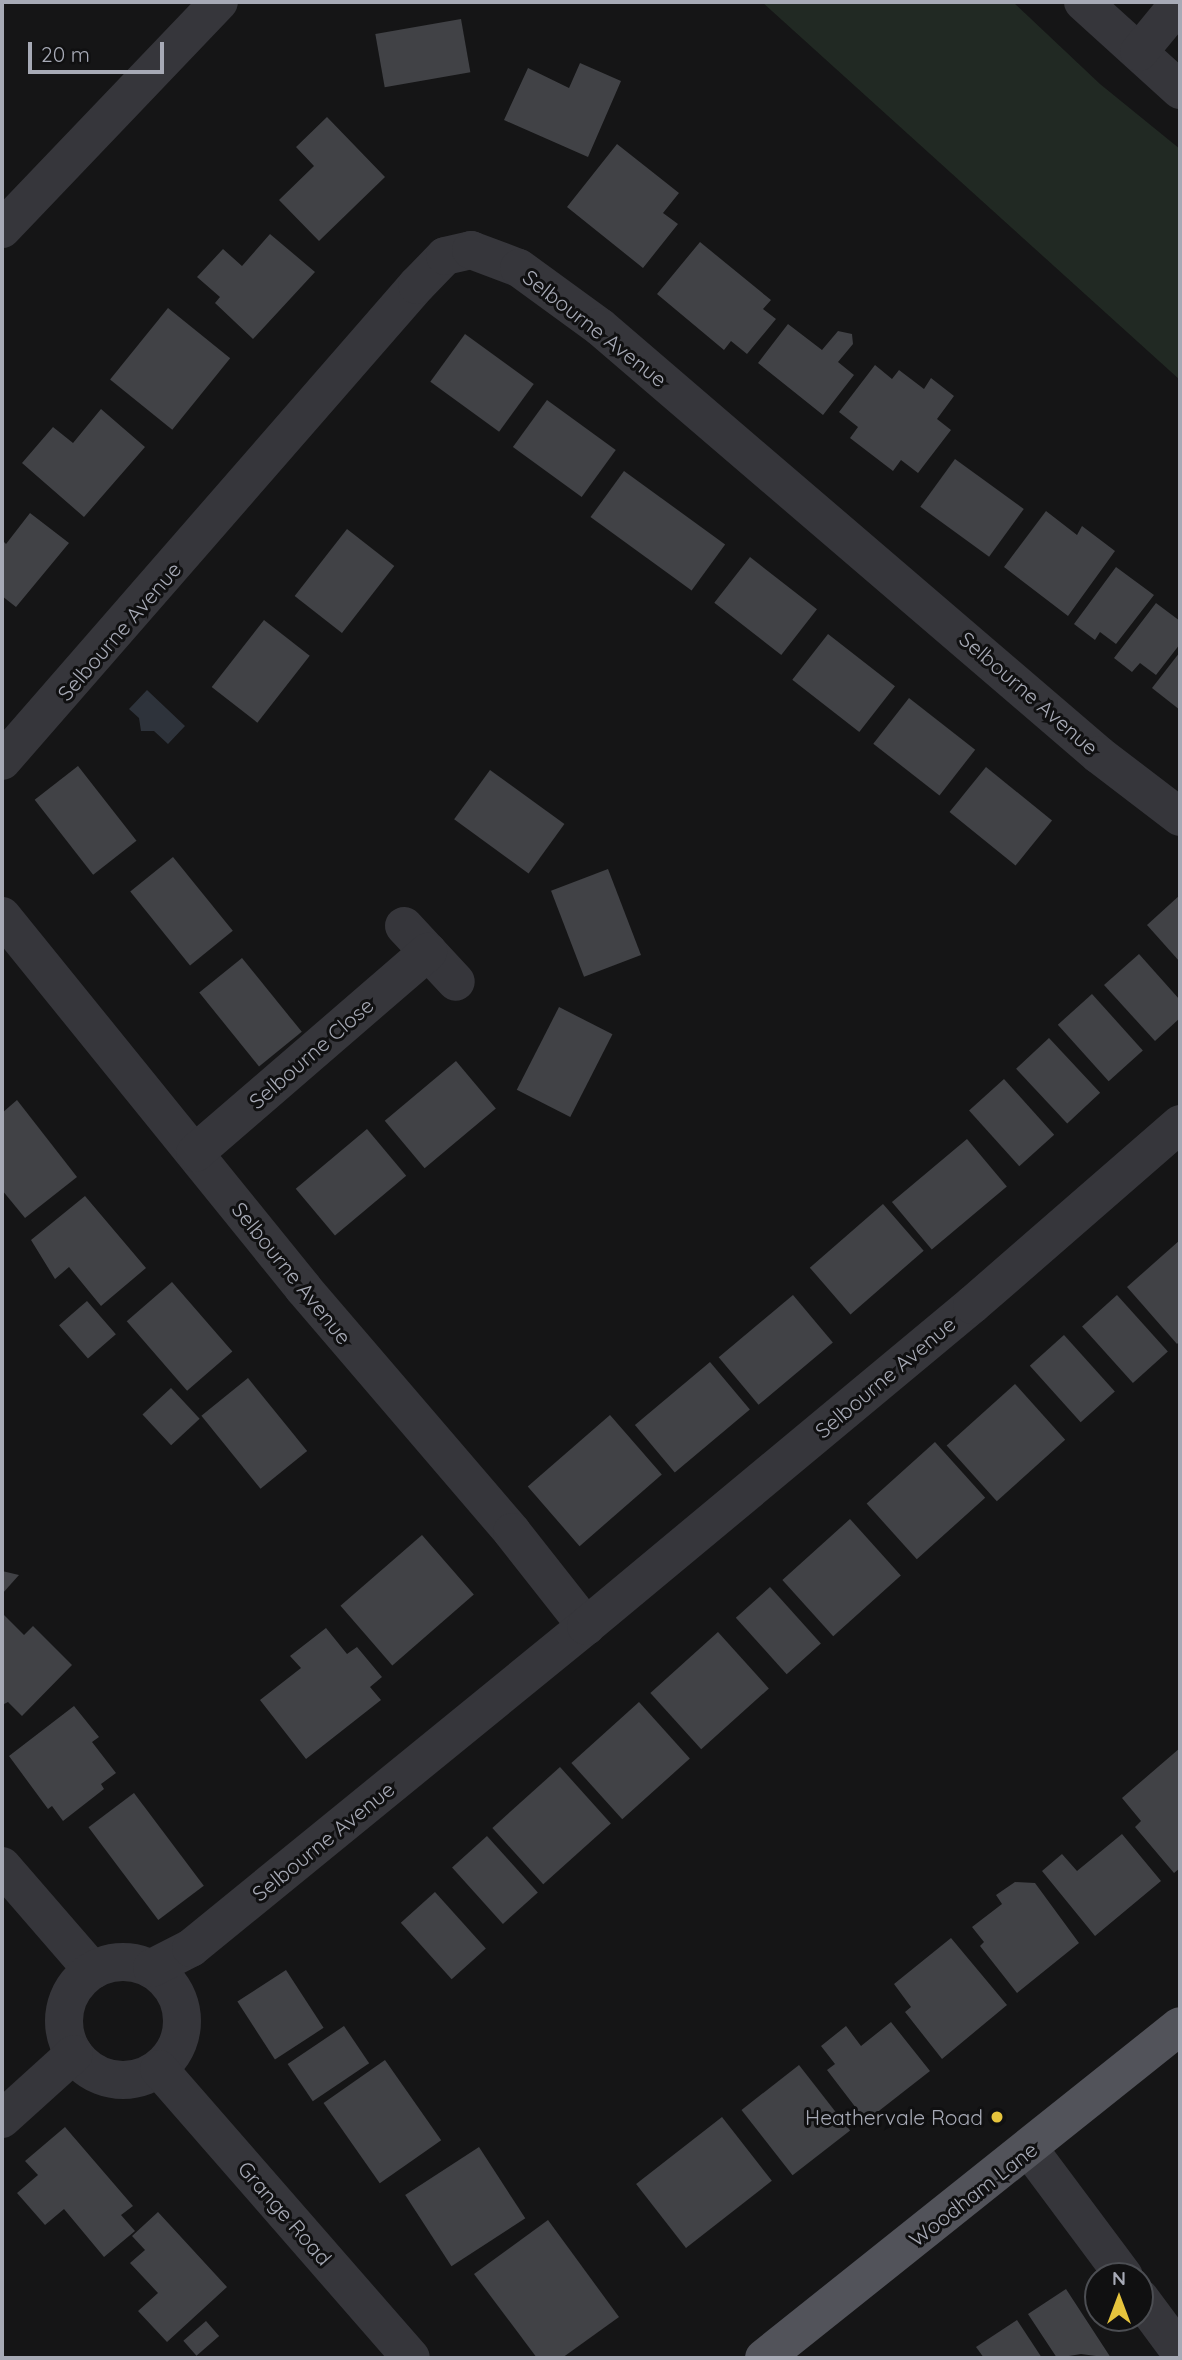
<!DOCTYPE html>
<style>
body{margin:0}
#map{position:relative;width:1182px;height:2360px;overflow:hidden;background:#151516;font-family:Quicksand,sans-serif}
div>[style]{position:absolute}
.green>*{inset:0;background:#212923}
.water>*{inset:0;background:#2e333b}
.building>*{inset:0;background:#414246;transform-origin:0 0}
.minor>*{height:38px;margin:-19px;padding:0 19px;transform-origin:19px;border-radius:19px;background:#36363b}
.minor>.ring{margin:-19px;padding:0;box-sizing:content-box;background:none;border:38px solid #36363b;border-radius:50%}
.major>*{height:38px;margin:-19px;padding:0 19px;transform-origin:19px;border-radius:19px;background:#52535a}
.dots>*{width:19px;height:19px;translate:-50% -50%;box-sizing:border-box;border:4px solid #101011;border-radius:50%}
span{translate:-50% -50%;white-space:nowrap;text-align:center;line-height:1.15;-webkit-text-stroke:6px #101011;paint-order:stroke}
.street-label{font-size:21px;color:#a7aab6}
.poi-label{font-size:21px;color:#a7aab6}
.right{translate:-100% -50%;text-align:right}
.frame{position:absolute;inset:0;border:4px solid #a7aab6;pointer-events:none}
.north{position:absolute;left:1084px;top:2262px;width:70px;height:70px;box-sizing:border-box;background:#101011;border:2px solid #4c4e53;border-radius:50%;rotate:0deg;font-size:19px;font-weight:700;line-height:28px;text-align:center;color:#a7aab6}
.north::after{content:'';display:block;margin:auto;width:24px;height:32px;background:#e6c43d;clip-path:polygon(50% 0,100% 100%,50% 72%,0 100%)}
.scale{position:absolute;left:28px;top:42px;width:136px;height:32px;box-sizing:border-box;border:4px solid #a7aab6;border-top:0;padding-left:9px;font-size:21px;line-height:24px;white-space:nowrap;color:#a7aab6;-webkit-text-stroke:5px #101011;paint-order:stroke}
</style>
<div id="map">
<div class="green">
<div style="clip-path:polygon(762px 2px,1013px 2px,1100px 84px,1180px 149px,1180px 380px)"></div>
</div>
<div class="water">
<div style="clip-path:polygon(147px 690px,185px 726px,168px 744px,154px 731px,141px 731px,139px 718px,129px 709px)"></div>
</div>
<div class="building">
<div style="left:461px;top:19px;width:54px;height:87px;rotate:80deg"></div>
<div style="clip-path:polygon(580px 63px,621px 81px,588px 157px,504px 120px,528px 68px,569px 88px)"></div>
<div style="clip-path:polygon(327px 117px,385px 177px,319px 241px,279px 200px,314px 166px,296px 147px)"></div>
<div style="clip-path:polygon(617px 144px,679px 193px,663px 213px,678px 224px,643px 268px,567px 207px)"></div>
<div style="clip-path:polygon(270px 234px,315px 272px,253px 339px,215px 303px,220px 297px,197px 277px,223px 249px,242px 266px)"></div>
<div style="clip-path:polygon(700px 242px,771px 300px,763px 309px,776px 319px,747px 354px,731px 341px,724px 350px,657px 294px)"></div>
<div style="left:168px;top:308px;width:80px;height:92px;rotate:39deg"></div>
<div style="clip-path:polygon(788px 324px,822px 350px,838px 331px,852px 334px,853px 344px,838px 362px,854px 375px,823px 415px,758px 363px)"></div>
<div style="left:465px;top:334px;width:85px;height:59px;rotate:36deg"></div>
<div style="clip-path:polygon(875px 365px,892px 379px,899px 370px,924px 389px,931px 378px,954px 396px,937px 419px,951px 430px,918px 473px,901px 460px,893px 471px,850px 438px,858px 427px,839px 412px)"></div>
<div style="left:547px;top:400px;width:85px;height:58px;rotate:36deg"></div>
<div style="clip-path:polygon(101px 409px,145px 447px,84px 517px,22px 463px,53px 427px,73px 443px)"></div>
<div style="left:955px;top:459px;width:85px;height:59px;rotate:36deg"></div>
<div style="left:624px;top:471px;width:125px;height:57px;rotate:36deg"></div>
<div style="clip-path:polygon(1046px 511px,1077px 535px,1082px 526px,1115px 551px,1068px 616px,1004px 567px)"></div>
<div style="clip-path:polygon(30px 513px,69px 543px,16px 607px,2px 596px,2px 540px,6px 544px)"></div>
<div style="left:347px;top:529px;width:60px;height:85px;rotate:38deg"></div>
<div style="left:750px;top:557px;width:85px;height:58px;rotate:38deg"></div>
<div style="clip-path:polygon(1116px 567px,1154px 595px,1116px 644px,1100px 632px,1095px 640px,1074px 624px)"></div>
<div style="clip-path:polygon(1156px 603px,1180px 621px,1180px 644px,1156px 675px,1140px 663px,1132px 672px,1114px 658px)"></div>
<div style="left:264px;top:620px;width:58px;height:85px;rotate:38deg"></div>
<div style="left:828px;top:634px;width:85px;height:58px;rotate:38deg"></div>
<div style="clip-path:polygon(1180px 652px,1180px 710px,1152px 688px)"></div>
<div style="left:909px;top:698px;width:84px;height:58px;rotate:38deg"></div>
<div style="left:78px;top:766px;width:95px;height:55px;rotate:52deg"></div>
<div style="left:986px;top:767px;width:85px;height:58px;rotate:39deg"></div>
<div style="left:490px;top:770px;width:92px;height:61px;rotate:36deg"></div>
<div style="left:173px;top:857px;width:95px;height:55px;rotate:51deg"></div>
<div style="left:608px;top:869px;width:92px;height:61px;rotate:69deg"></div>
<div style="clip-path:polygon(1180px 895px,1180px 962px,1147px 925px)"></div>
<div style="clip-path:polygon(1139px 954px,1180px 1000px,1180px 1018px,1155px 1041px,1104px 985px)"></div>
<div style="left:242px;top:958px;width:95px;height:55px;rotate:51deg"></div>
<div style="left:1092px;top:994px;width:76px;height:46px;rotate:48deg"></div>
<div style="left:559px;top:1007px;width:60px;height:93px;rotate:27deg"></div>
<div style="left:1049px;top:1038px;width:75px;height:45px;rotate:47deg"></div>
<div style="left:456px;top:1061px;width:62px;height:93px;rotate:50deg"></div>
<div style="left:1004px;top:1079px;width:75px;height:47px;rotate:48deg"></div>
<div style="clip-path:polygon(17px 1100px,77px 1177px,25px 1218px,2px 1190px,2px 1113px)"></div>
<div style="left:367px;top:1129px;width:61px;height:93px;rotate:50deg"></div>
<div style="left:967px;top:1139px;width:62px;height:98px;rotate:50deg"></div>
<div style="clip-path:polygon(85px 1196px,146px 1268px,101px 1306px,69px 1267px,55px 1279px,31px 1240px)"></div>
<div style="left:883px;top:1204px;width:62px;height:97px;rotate:49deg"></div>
<div style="clip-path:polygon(1180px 1240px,1180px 1341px,1177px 1344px,1127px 1287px)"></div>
<div style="left:172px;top:1282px;width:92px;height:60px;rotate:49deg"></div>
<div style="left:793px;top:1295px;width:62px;height:97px;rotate:50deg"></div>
<div style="left:1117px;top:1295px;width:76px;height:47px;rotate:48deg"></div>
<div style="left:87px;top:1301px;width:44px;height:37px;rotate:49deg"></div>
<div style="left:1064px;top:1335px;width:76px;height:46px;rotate:48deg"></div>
<div style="left:710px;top:1362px;width:62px;height:98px;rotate:50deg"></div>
<div style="left:248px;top:1378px;width:94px;height:60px;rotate:51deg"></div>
<div style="left:1015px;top:1384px;width:75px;height:92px;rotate:48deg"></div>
<div style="left:171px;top:1388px;width:42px;height:39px;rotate:47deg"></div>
<div style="left:610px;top:1415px;width:79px;height:109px;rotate:49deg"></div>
<div style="left:935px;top:1442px;width:75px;height:92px;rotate:48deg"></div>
<div style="left:850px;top:1519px;width:76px;height:91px;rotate:48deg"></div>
<div style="left:422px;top:1535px;width:79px;height:108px;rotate:49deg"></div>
<div style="clip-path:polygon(2px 1571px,19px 1575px,2px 1594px)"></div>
<div style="left:770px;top:1587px;width:76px;height:46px;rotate:48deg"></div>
<div style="clip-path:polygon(2px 1613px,24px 1635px,33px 1626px,72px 1665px,22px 1716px,8px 1702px,2px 1705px)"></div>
<div style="clip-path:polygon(326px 1628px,347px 1654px,357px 1647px,382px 1677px,370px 1687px,381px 1700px,306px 1759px,260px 1700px,301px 1668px,290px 1656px)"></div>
<div style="left:718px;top:1632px;width:76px;height:91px;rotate:48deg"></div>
<div style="left:639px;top:1702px;width:76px;height:91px;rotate:48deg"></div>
<div style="clip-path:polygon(74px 1706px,99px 1737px,92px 1742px,116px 1773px,101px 1784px,104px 1789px,63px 1821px,52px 1806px,48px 1809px,9px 1756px)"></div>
<div style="clip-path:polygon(1180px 1748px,1180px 1868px,1174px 1873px,1135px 1827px,1141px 1821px,1122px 1798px)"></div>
<div style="left:560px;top:1767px;width:76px;height:91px;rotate:48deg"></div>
<div style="left:134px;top:1793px;width:116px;height:57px;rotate:53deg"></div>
<div style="clip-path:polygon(1122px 1834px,1161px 1881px,1095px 1936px,1042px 1871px,1062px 1854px,1077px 1871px)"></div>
<div style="left:487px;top:1836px;width:76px;height:47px;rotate:48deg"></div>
<div style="clip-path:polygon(1015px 1882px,1035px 1883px,1079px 1943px,1017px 1993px,980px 1946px,984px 1942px,972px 1927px,1002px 1904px,996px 1895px)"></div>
<div style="left:435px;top:1892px;width:76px;height:46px;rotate:48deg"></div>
<div style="clip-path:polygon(951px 1938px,1007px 2005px,942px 2059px,905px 2012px,911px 2007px,894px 1984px)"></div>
<div style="left:286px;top:1970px;width:69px;height:58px;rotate:57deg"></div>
<div style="clip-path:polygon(891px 2022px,930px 2071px,866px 2121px,827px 2070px,835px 2064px,821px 2046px,846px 2026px,861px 2046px)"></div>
<div style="left:344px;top:2026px;width:45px;height:68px;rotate:56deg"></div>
<div style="left:385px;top:2060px;width:98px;height:75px;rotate:55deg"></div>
<div style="left:799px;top:2065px;width:83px;height:73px;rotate:52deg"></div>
<div style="left:722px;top:2117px;width:81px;height:109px;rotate:52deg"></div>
<div style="clip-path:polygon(65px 2127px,133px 2206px,121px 2215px,135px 2231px,104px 2257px,64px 2209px,45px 2225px,17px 2193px,38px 2175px,25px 2161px)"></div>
<div style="left:479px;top:2147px;width:85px;height:88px;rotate:57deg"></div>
<div style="clip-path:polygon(158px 2212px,227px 2287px,167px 2342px,138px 2311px,158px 2293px,130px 2263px,145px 2250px,132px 2236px)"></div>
<div style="clip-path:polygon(548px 2220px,619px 2317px,562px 2358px,537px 2358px,474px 2274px)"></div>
<div style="clip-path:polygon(1066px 2289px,1111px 2358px,1081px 2354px,1057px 2358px,1028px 2314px)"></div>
<div style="clip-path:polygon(1017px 2320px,1042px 2358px,984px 2358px,976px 2347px)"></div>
<div style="left:206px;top:2321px;width:20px;height:30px;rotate:49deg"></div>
</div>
<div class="minor">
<div style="left:1083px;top:2px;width:131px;rotate:42.2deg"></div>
<div style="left:1139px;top:52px;width:65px;rotate:-50.6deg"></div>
<div style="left:2px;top:229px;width:314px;rotate:-46.3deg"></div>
<div style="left:2px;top:761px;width:632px;rotate:-48.92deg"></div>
<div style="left:417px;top:285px;width:40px;rotate:-46deg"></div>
<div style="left:445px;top:256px;width:27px;rotate:-13deg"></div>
<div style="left:471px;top:250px;width:51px;rotate:20.6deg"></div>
<div style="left:519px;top:268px;width:100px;rotate:36.1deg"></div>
<div style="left:600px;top:327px;width:657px;rotate:40.62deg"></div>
<div style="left:1099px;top:755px;width:102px;rotate:37.4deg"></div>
<div style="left:2px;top:916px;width:479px;rotate:51deg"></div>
<div style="left:303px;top:1288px;width:321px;rotate:49.4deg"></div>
<div style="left:512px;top:1532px;width:120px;rotate:51.8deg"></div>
<div style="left:404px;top:926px;width:76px;rotate:47.1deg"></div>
<div style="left:195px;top:1153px;width:308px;rotate:-40.8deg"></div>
<div style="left:2px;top:1866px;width:138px;rotate:49.1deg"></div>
<div class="ring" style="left:64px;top:1962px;width:80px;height:80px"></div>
<div style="left:152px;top:1968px;width:44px;rotate:-27.1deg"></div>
<div style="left:191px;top:1948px;width:510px;rotate:-39.19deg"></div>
<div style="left:586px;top:1626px;width:502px;rotate:-39.75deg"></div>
<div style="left:972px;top:1305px;width:276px;rotate:-41deg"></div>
<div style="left:159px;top:2069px;width:383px;rotate:48.9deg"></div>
<div style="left:2px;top:2119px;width:97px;rotate:-42.1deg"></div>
<div style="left:1030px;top:2150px;width:157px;rotate:53.3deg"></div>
<div style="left:1140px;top:2298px;width:67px;rotate:53.5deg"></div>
</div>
<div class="major">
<div style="left:764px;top:2358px;width:532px;rotate:-38.59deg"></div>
</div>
<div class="dots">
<div style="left:997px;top:2117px;background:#e6c43d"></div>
</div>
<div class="street-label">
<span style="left:595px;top:328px;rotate:38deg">Selbourne Avenue</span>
<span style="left:119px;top:631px;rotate:-49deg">Selbourne Avenue</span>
<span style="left:1029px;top:693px;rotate:41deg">Selbourne Avenue</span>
<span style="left:311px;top:1053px;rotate:-41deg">Selbourne Close</span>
<span style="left:292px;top:1273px;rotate:51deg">Selbourne Avenue</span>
<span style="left:885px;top:1377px;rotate:-40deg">Selbourne Avenue</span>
<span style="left:323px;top:1841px;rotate:-39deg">Selbourne Avenue</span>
<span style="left:973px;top:2194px;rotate:-38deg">Woodham Lane</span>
<span style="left:285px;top:2213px;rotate:49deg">Grange Road</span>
</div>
<div class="poi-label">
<span class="right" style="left:983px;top:2117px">Heathervale Road</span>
</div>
<div class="frame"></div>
<div class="north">N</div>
<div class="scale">20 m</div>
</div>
